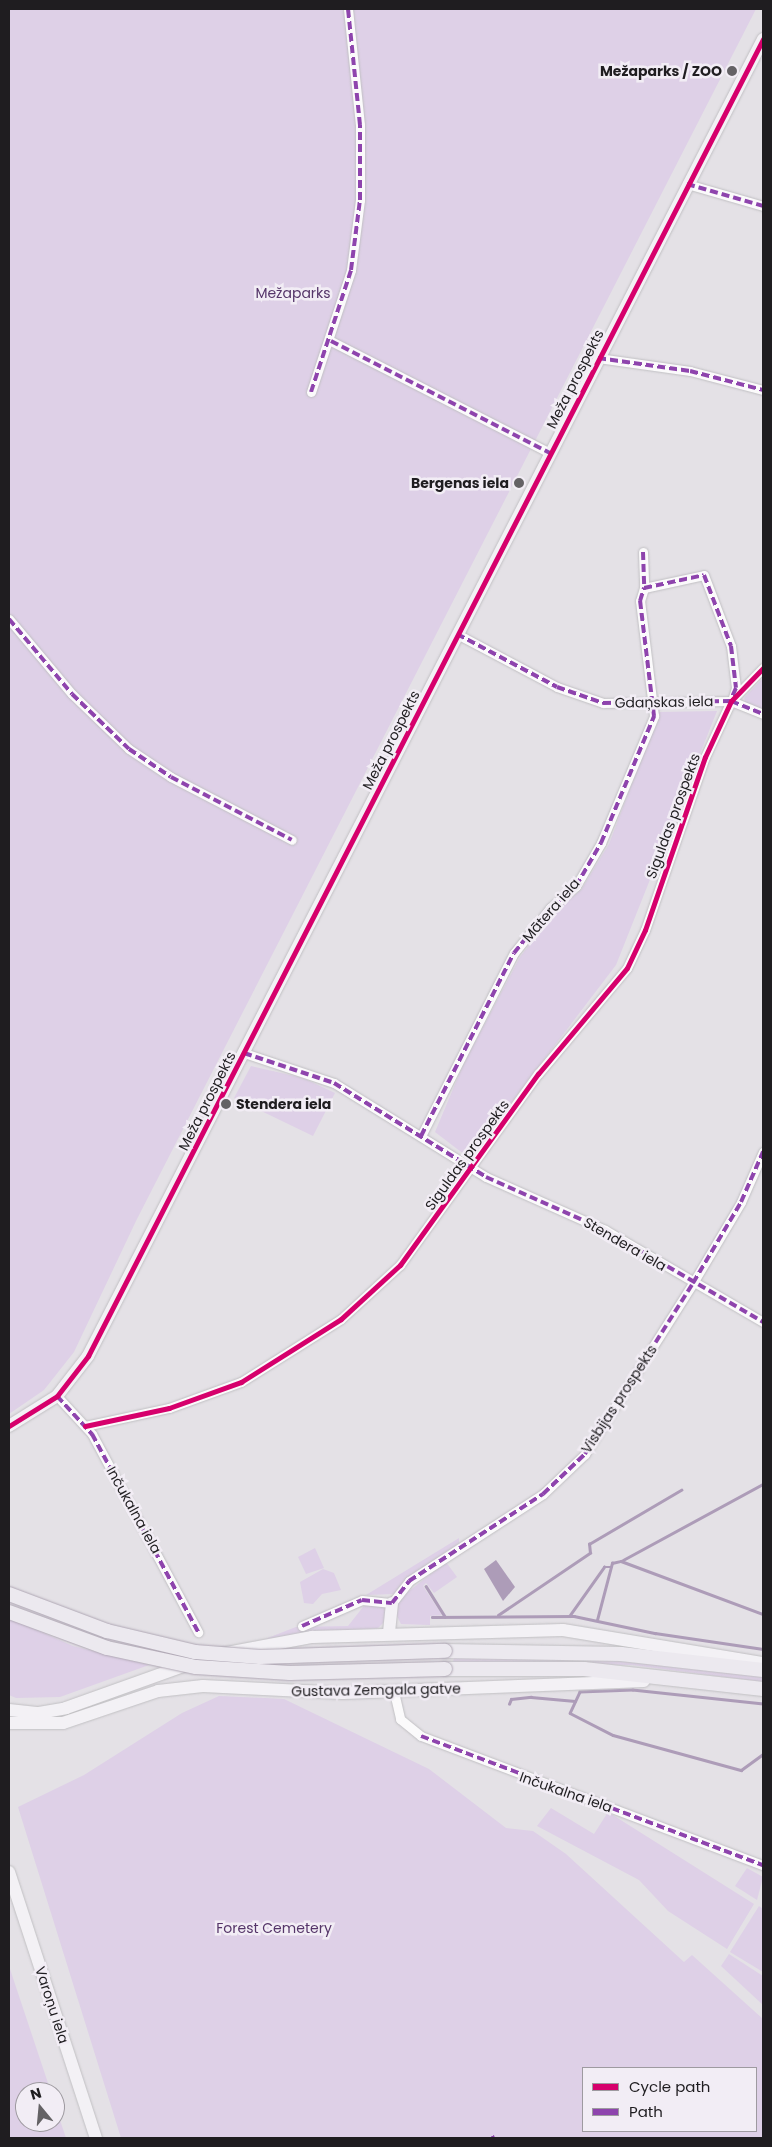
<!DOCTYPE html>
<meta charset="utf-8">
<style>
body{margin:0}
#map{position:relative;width:772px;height:2147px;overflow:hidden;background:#e4e1e6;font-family:Poppins,sans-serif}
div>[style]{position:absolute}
.green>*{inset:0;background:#ded0e7}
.water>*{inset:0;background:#ad9cb8}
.stream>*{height:2.5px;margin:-1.25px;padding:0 1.25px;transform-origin:1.25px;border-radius:1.25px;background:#ad9cb8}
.roads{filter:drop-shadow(0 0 1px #c1c0c3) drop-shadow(0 0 1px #c1c0c3)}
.street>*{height:9px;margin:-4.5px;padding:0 4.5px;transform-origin:4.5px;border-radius:4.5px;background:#fbfafb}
.secondary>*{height:12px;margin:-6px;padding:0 6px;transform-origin:6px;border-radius:6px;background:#f3f1f5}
.primary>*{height:14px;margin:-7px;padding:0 7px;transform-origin:7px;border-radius:7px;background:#ece9ef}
.bridges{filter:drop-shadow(0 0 1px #afa7b4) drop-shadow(0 0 1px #afa7b4)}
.primary-bridge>*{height:14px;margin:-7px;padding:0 7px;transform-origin:7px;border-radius:7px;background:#ece9ef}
.quiet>*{height:4px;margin-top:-2px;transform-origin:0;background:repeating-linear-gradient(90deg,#8e44ad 0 8px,transparent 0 12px)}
.cycleway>*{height:5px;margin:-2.5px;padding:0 2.5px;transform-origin:2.5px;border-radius:2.5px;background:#d6006c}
.dots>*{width:14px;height:14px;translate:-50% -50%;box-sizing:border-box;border:2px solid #f2edf5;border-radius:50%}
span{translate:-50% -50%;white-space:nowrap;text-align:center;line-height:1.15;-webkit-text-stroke:5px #f2edf5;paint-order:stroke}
.poi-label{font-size:14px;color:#1f1d20;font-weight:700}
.right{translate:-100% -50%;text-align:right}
.left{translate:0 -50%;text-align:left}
.park-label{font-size:14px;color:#553569}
.street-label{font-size:14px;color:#1f1d20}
.frame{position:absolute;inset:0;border:10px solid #1f1d20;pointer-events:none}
.legend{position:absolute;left:582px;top:2067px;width:175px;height:65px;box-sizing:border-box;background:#f2edf5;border:1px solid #9e9aa0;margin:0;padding:6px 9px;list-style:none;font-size:15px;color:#1f1d20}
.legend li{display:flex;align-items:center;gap:10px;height:25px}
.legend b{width:25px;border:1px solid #9e9aa0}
.north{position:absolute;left:15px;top:2082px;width:50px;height:50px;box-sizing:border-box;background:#f2edf5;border:1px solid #9e9aa0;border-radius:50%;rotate:343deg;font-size:14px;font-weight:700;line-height:20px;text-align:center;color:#1f1d20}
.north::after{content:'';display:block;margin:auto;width:18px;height:22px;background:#646265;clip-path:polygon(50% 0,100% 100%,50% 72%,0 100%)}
</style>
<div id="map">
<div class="green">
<div style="clip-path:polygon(9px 9px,756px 9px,136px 1221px,74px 1352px,44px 1390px,9px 1414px)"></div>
<div style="clip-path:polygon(763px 678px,763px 711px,746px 704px,744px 698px)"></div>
<div style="clip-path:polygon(717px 711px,616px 965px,469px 1158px,435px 1132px,464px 1063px,520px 957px,553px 913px,581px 890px,609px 844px,659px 712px)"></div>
<div style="clip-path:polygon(251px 1066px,303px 1078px,335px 1093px,313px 1136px,234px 1098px)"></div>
<div style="clip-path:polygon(459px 1538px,459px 1543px,404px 1580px,394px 1594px,366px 1595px)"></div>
<div style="clip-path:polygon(315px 1548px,324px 1568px,306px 1574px,298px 1557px)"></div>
<div style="clip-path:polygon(446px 1562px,457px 1577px,434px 1593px,426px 1583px,423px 1586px,442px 1615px,430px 1616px,430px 1625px,401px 1624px,396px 1614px,399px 1599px)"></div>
<div style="clip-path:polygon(323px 1569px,334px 1573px,341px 1590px,322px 1594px,313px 1604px,304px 1603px,300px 1582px)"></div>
<div style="clip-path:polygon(367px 1602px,385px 1607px,385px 1621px,378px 1628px,265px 1639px,296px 1627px,348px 1626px)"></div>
<div style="clip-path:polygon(9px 1618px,73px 1646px,149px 1665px,60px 1697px,16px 1698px,9px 1695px)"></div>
<div style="clip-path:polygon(454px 1658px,608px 1658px,763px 1676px,763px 1682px,632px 1665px,453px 1662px)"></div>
<div style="clip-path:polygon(evenodd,219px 1696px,284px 1699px,429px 1769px,506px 1828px,533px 1831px,566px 1854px,684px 1962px,692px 1955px,763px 2019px,763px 2138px,121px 2138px,18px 1807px,84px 1775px,182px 1713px,219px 1696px,583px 2068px,756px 2068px,756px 2131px,583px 2131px,583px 2068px)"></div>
<div style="clip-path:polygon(551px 1808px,594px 1834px,608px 1812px,754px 1904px,727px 1949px,668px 1911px,639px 1880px,537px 1826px)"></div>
<div style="clip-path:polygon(747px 1868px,763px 1877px,757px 1900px,735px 1886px)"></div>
<div style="clip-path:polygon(759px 1906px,763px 1909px,763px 1972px,730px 1952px)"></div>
<div style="clip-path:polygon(729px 1954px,763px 1976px,763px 2005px,721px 1966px)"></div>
<div style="clip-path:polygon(9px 1966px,51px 2092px,25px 2092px,25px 2122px,55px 2122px,55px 2105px,66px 2138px,9px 2138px)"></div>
</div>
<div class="water">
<div style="clip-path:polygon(496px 1560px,515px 1587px,503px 1601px,484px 1569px)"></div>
</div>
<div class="stream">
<div style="left:623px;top:1560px;width:159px;rotate:-28.5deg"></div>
<div style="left:426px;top:1586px;width:36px;rotate:58deg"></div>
<div style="left:498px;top:1615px;width:111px;rotate:-34deg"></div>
<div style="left:590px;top:1553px;width:9px;rotate:-96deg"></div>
<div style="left:589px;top:1544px;width:107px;rotate:-30.4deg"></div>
<div style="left:570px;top:1615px;width:59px;rotate:-54.7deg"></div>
<div style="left:604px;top:1567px;width:7px"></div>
<div style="left:432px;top:1617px;width:142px;rotate:-0.4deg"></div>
<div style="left:574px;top:1616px;width:83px;rotate:11.9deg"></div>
<div style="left:655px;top:1633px;width:109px;rotate:8.4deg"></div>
<div style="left:597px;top:1620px;width:59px;rotate:-75.3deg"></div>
<div style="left:612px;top:1563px;width:9px;rotate:-13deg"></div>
<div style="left:621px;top:1561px;width:152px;rotate:20.5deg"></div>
<div style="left:509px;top:1704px;width:5px;rotate:-68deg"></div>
<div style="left:511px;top:1699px;width:20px;rotate:-6deg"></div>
<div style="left:531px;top:1697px;width:44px;rotate:5.2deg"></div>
<div style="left:763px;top:1704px;width:131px;rotate:-173.9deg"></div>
<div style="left:633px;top:1690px;width:53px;rotate:177.8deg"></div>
<div style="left:580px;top:1692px;width:23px;rotate:115deg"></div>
<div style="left:570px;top:1713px;width:48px;rotate:27.1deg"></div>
<div style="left:613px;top:1735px;width:133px;rotate:15.3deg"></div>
<div style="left:741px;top:1770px;width:27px;rotate:-36deg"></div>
</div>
<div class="roads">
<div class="street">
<div style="left:687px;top:184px;width:79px;rotate:16.1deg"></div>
<div style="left:331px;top:341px;width:246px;rotate:27.1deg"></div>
<div style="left:598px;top:358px;width:93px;rotate:8deg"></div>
<div style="left:690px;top:371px;width:75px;rotate:14.6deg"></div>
<div style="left:311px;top:392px;width:128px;rotate:-71.8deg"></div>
<div style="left:351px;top:270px;width:71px;rotate:-82.7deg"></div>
<div style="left:360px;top:200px;width:75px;rotate:-90deg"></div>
<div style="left:360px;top:125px;width:117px;rotate:-95.9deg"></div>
<div style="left:643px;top:552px;width:36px;rotate:88deg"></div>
<div style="left:9px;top:619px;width:98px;rotate:50deg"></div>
<div style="left:72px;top:694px;width:79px;rotate:44deg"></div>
<div style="left:129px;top:749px;width:50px;rotate:33.7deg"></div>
<div style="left:171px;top:777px;width:136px;rotate:27.5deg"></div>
<div style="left:457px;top:634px;width:113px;rotate:27.9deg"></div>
<div style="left:557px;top:687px;width:49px;rotate:19.2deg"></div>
<div style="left:603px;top:703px;width:128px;rotate:-0.9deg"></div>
<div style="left:731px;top:701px;width:35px;rotate:22deg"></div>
<div style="left:244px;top:1053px;width:95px;rotate:18.4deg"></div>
<div style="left:334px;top:1083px;width:179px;rotate:31.7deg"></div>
<div style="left:486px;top:1177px;width:130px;rotate:24deg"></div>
<div style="left:605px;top:1230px;width:183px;rotate:30.2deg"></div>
<div style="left:421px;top:1136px;width:205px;rotate:-63.1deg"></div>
<div style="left:514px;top:953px;width:58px;rotate:-51.3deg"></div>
<div style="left:550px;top:908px;width:34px;rotate:-40deg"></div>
<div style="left:576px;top:886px;width:50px;rotate:-59.8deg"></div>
<div style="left:601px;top:843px;width:138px;rotate:-67.3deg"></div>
<div style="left:654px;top:716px;width:116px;rotate:-96.9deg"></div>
<div style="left:640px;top:601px;width:14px;rotate:-73deg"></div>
<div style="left:644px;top:588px;width:61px;rotate:-12.2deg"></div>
<div style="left:704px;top:575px;width:76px;rotate:69.2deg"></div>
<div style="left:731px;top:646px;width:42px;rotate:83.2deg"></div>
<div style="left:736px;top:688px;width:9px;rotate:108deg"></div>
<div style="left:57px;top:1396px;width:52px;rotate:47.4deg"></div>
<div style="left:92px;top:1434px;width:225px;rotate:61.8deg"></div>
<div style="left:85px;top:1426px;width:86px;rotate:-12.1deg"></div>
<div style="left:169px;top:1408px;width:77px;rotate:-19.9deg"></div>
<div style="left:241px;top:1382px;width:118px;rotate:-32.2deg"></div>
<div style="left:341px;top:1319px;width:80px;rotate:-42.5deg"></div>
<div style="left:400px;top:1265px;width:236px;rotate:-54.2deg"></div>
<div style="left:538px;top:1074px;width:138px;rotate:-50deg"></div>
<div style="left:627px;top:968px;width:42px;rotate:-64.7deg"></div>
<div style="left:645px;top:930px;width:183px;rotate:-70.9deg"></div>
<div style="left:705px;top:757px;width:62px;rotate:-65.1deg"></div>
<div style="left:731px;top:701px;width:46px;rotate:-45.9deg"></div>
<div style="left:302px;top:1626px;width:65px;rotate:-23.4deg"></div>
<div style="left:362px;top:1600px;width:30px;rotate:6deg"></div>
<div style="left:392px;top:1603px;width:28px;rotate:-52deg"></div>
<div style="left:409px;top:1581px;width:160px;rotate:-33deg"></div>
<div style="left:543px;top:1494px;width:58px;rotate:-43.6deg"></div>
<div style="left:585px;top:1454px;width:202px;rotate:-57.7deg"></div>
<div style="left:693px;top:1283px;width:94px;rotate:-59.3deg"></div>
<div style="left:741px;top:1202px;width:55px;rotate:-66.3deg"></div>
<div style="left:394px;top:1692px;width:28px;rotate:77deg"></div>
<div style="left:400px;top:1719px;width:27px;rotate:39deg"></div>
<div style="left:421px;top:1736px;width:366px;rotate:20.7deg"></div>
</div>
<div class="secondary">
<div style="left:9px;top:1426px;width:57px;rotate:-32deg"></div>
<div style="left:57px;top:1396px;width:51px;rotate:-52.2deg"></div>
<div style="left:88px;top:1356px;width:1480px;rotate:-62.86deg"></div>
<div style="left:389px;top:1632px;width:29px;rotate:-84deg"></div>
<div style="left:9px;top:1710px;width:30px;rotate:6deg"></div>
<div style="left:39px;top:1713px;width:27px;rotate:-10deg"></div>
<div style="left:66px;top:1708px;width:154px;rotate:-19.7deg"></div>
<div style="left:211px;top:1656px;width:103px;rotate:-10.7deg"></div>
<div style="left:312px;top:1637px;width:251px;rotate:-1.6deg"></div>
<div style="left:563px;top:1630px;width:203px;rotate:9.4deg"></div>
<div style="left:9px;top:1723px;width:54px"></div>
<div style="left:63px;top:1723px;width:100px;rotate:-18.6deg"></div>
<div style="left:158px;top:1691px;width:45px;rotate:-6.3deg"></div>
<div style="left:203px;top:1686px;width:140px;rotate:2.9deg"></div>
<div style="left:343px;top:1693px;width:301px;rotate:-2.3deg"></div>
<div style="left:9px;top:1872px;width:280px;rotate:71.9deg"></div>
</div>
<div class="primary">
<div style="left:445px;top:1651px;width:176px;rotate:1deg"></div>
<div style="left:621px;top:1654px;width:143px;rotate:6.4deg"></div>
<div style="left:445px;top:1669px;width:139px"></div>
<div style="left:584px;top:1669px;width:180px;rotate:6.4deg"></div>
</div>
</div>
<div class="bridges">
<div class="primary-bridge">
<div style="left:9px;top:1594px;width:105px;rotate:20.7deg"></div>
<div style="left:107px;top:1631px;width:90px;rotate:13.4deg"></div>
<div style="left:195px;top:1652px;width:65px;rotate:4.4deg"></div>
<div style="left:260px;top:1657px;width:185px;rotate:-1.9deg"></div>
<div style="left:9px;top:1612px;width:104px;rotate:20.2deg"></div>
<div style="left:107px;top:1648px;width:91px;rotate:12.1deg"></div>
<div style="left:196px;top:1667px;width:94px;rotate:3.7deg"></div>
<div style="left:290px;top:1673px;width:155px;rotate:-1.5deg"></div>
</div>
</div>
<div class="quiet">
<div style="left:687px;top:184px;width:79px;rotate:16.1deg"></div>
<div style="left:331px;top:341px;width:246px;rotate:27.1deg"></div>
<div style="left:598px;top:358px;width:93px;rotate:8deg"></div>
<div style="left:690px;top:371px;width:75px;rotate:14.6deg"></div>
<div style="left:311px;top:392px;width:128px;rotate:-71.8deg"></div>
<div style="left:351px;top:270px;width:71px;rotate:-82.7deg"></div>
<div style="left:360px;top:200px;width:75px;rotate:-90deg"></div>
<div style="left:360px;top:125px;width:117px;rotate:-95.9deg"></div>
<div style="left:643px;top:552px;width:36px;rotate:88deg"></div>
<div style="left:9px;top:619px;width:98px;rotate:50deg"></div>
<div style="left:72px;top:694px;width:79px;rotate:44deg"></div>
<div style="left:129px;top:749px;width:50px;rotate:33.7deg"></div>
<div style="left:171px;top:777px;width:136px;rotate:27.5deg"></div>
<div style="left:457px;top:634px;width:113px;rotate:27.9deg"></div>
<div style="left:557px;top:687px;width:49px;rotate:19.2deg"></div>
<div style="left:603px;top:703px;width:128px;rotate:-0.9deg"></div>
<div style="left:731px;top:701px;width:35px;rotate:22deg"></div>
<div style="left:244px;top:1053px;width:95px;rotate:18.4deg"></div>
<div style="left:334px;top:1083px;width:179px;rotate:31.7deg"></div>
<div style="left:486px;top:1177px;width:130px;rotate:24deg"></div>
<div style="left:605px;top:1230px;width:183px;rotate:30.2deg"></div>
<div style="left:421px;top:1136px;width:205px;rotate:-63.1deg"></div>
<div style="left:514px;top:953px;width:58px;rotate:-51.3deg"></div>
<div style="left:550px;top:908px;width:34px;rotate:-40deg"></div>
<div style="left:576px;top:886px;width:50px;rotate:-59.8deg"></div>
<div style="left:601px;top:843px;width:138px;rotate:-67.3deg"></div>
<div style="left:654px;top:716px;width:116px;rotate:-96.9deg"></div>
<div style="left:640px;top:601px;width:14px;rotate:-73deg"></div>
<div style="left:644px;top:588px;width:61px;rotate:-12.2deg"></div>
<div style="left:704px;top:575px;width:76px;rotate:69.2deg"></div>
<div style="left:731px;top:646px;width:42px;rotate:83.2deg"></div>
<div style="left:736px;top:688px;width:10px;rotate:114deg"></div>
<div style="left:57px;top:1396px;width:52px;rotate:47.4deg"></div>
<div style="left:92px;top:1434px;width:225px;rotate:61.8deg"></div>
<div style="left:302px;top:1626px;width:65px;rotate:-23.4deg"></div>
<div style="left:362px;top:1600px;width:30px;rotate:6deg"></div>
<div style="left:392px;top:1603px;width:28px;rotate:-52deg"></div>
<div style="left:409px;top:1581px;width:160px;rotate:-33deg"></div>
<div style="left:543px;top:1494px;width:58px;rotate:-43.6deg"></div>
<div style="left:585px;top:1454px;width:202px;rotate:-57.7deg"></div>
<div style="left:693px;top:1283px;width:94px;rotate:-59.3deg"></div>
<div style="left:741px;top:1202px;width:55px;rotate:-66.3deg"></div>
<div style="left:421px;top:1736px;width:366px;rotate:20.7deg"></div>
<div style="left:492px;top:2136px;width:2px;rotate:63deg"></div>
</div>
<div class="cycleway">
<div style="left:9px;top:1426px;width:57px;rotate:-32deg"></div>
<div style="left:57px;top:1396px;width:51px;rotate:-52.2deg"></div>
<div style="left:88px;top:1356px;width:1480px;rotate:-62.86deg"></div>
<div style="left:85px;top:1426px;width:86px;rotate:-12.1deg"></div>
<div style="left:169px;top:1408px;width:77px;rotate:-19.9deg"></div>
<div style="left:241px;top:1382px;width:118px;rotate:-32.2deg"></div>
<div style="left:341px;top:1319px;width:80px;rotate:-42.5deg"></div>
<div style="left:400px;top:1265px;width:236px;rotate:-54.2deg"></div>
<div style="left:538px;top:1074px;width:138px;rotate:-50deg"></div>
<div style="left:627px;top:968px;width:42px;rotate:-64.7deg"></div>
<div style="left:645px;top:930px;width:183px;rotate:-70.9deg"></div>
<div style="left:705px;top:757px;width:62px;rotate:-65.1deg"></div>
<div style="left:731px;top:701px;width:46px;rotate:-45.9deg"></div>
</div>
<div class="dots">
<div style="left:732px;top:71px;background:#646265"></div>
<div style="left:519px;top:483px;background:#646265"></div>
<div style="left:226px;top:1104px;background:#646265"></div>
</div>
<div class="poi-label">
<span class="right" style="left:722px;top:71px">Mežaparks / ZOO</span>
<span class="right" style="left:509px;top:483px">Bergenas iela</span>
<span class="left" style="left:236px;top:1104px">Stendera iela</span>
</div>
<div class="park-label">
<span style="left:293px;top:293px">Mežaparks</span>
<span style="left:274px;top:1928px">Forest Cemetery</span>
</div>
<div class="street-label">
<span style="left:575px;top:379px;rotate:-63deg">Meža prospekts</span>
<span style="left:664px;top:702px;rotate:-1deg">Gdaņskas iela</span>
<span style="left:391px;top:740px;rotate:-63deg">Meža prospekts</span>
<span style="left:673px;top:816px;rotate:-70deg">Siguldas prospekts</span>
<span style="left:551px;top:910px;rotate:-49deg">Mātera iela</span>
<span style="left:207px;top:1101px;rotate:-63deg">Meža prospekts</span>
<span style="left:467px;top:1155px;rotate:-54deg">Siguldas prospekts</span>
<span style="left:625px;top:1244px;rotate:30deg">Stendera iela</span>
<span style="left:619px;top:1399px;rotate:-57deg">Visbijas prospekts</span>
<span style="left:134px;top:1510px;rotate:61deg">Inčukalna iela</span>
<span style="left:376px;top:1690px;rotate:-1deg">Gustava Zemgala gatve</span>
<span style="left:566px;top:1792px;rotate:19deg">Inčukalna iela</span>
<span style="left:52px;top:2005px;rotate:72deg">Varoņu iela</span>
</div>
<div class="frame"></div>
<ul class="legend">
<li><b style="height:6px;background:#d6006c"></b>Cycle path</li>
<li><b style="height:6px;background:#8e44ad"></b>Path</li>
</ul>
<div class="north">N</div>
</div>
